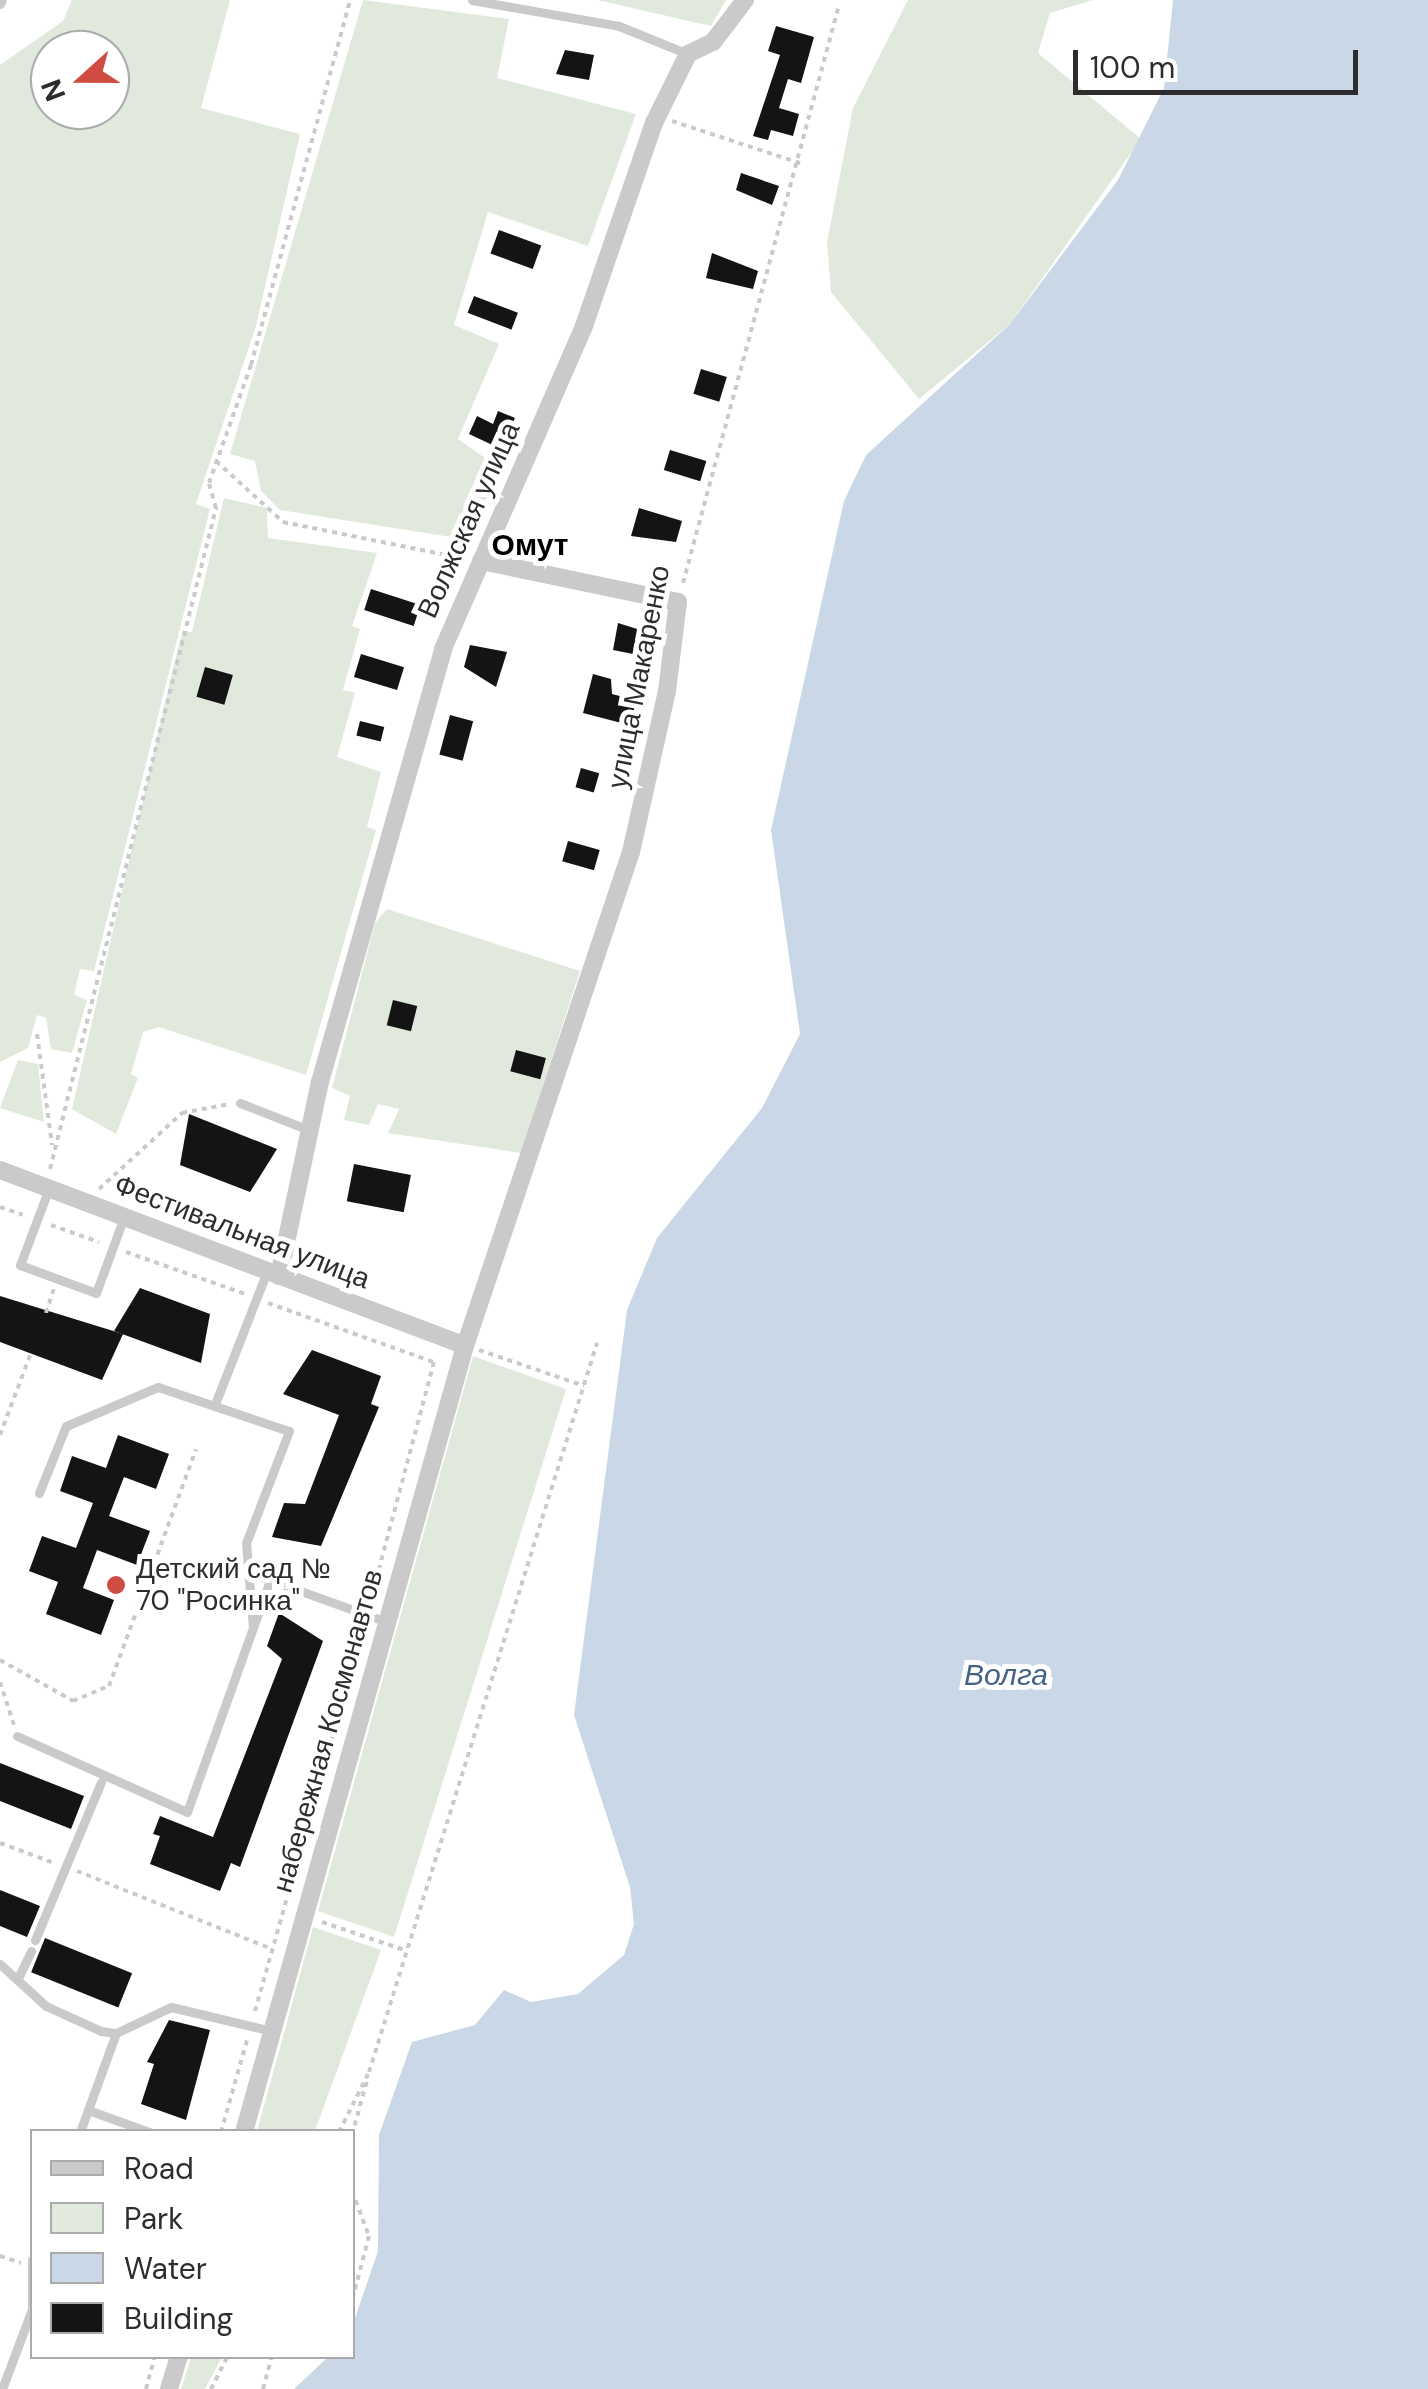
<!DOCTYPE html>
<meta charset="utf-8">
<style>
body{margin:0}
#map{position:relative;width:1428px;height:2389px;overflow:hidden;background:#fff;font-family:"DM Sans",sans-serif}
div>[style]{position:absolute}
.green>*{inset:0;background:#e1e9dc}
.water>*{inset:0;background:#cad7e6}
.building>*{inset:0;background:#141414;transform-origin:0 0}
.path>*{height:4px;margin-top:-2px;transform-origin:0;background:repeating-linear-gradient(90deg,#cacaca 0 5px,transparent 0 10px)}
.service>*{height:9px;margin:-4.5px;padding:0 4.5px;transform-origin:4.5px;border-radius:4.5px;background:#cacaca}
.minor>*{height:18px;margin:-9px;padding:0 9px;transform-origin:9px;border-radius:9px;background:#cacaca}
.dots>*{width:28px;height:28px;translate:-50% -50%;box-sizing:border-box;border:5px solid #fff;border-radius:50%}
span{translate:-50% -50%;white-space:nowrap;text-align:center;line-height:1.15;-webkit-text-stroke:10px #fff;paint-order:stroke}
.street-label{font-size:28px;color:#2d2d2d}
.poi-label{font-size:28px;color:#2d2d2d}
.left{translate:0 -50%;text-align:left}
.neighbourhood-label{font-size:30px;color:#000;font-weight:700}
.water-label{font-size:30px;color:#456385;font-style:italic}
.legend{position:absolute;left:30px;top:2129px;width:325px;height:230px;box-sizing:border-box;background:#fff;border:2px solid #ababab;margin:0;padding:12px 18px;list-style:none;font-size:30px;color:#2d2d2d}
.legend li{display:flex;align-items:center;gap:20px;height:50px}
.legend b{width:50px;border:2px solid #ababab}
.north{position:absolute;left:30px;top:30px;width:100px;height:100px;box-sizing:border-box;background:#fff;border:2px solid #ababab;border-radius:50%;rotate:249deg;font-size:28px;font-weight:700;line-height:40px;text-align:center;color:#2d2d2d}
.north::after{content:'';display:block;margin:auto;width:35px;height:45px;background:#d04c43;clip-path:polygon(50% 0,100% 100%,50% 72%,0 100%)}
.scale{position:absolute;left:1073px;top:50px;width:285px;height:45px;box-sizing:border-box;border:5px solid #2d2d2d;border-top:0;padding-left:12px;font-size:30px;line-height:35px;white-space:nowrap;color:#2d2d2d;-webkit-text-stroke:8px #fff;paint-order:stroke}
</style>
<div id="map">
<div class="green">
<div style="clip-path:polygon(evenodd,72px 0,230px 0,201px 108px,300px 134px,256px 326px,196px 504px,210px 509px,94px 971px,80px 969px,74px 995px,87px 1000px,72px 1053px,51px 1049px,46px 1018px,37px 1015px,28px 1048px,0 1062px,0 65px,63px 21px,72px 0,50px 50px,110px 50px,110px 110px,50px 110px,50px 50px)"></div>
<div style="clip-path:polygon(363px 0,509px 19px,497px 78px,636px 114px,588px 246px,488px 212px,454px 325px,499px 344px,458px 439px,502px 470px,470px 540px,280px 510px,261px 491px,255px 461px,230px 454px)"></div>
<div style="clip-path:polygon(597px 0,726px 0,711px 26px)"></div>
<div style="clip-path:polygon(908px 0,1093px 0,1050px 13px,1038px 53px,1141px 139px,1010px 324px,919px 399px,831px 292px,827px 242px,853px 108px)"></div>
<div style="clip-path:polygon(224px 498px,267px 508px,268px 538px,377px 553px,352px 626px,360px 629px,343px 690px,355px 693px,337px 757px,381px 772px,367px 827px,376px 830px,306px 1075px,159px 1027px,143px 1032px,131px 1074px,138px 1078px,116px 1134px,72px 1109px,175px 660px,183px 631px,192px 632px)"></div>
<div style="clip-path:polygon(387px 909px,580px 971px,521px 1153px,388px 1133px,399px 1109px,378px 1104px,369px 1125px,344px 1120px,350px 1096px,332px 1088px,375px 923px)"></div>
<div style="clip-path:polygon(18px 1060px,38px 1064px,44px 1122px,0 1108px)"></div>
<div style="clip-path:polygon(473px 1356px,566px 1389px,394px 1937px,318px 1911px)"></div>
<div style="clip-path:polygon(313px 1927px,381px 1950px,315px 2131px,257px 2131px)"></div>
<div style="clip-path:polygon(191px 2357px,222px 2357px,205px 2389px,181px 2389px)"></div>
</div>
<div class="water">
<div style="clip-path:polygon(1173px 0,1428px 0,1428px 2389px,294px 2389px,328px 2357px,352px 2356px,353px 2324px,378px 2251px,379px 2135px,412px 2042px,475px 2025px,504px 1990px,531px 2002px,578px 1994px,624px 1955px,634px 1924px,630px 1887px,574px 1715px,627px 1310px,657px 1238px,762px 1108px,800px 1034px,771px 830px,844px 501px,866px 455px,1010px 324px,1118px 180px,1164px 88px)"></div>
</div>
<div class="building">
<div style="clip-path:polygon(776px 26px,814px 37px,801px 83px,788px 79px,779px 108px,799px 114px,793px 136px,771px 130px,768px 140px,753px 136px,780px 55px,768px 51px)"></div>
<div style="clip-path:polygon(565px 50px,594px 55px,589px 80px,556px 74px)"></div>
<div style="clip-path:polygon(741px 173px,779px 186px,772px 205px,736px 190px)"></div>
<div style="left:499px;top:230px;width:45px;height:25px;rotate:20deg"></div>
<div style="clip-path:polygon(712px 253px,758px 271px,753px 289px,706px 278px)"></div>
<div style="left:474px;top:296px;width:47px;height:18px;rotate:21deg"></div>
<div style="left:701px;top:369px;width:27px;height:26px;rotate:17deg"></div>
<div style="clip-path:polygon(498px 411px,515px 418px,501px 449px,469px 434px,477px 416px,493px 424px)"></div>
<div style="left:670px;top:450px;width:38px;height:21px;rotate:17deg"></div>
<div style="clip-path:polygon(639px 508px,682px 521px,676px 542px,631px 536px)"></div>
<div style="left:371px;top:589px;width:52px;height:22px;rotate:18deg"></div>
<div style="clip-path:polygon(618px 623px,653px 634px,648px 657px,613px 650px)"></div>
<div style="clip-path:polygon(470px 645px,507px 652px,496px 687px,464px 667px)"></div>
<div style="left:361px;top:654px;width:45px;height:24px;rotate:17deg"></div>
<div style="left:205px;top:667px;width:29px;height:31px;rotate:16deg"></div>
<div style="clip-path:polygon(593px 674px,611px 679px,612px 694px,639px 701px,633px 726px,583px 713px)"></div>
<div style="left:450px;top:715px;width:24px;height:41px;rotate:15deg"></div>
<div style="left:360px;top:721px;width:25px;height:15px;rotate:14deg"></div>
<div style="left:581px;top:768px;width:19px;height:20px;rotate:16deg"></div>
<div style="left:568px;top:841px;width:33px;height:21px;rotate:16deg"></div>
<div style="left:393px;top:1000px;width:25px;height:26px;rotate:14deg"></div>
<div style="left:516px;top:1050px;width:31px;height:22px;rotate:15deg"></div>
<div style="clip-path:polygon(189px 1114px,277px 1149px,250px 1192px,180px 1165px)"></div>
<div style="left:354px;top:1164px;width:58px;height:38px;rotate:11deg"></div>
<div style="clip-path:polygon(140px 1288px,210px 1314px,201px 1363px,114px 1331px)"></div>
<div style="clip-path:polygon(0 1296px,123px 1334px,102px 1380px,0 1342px)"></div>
<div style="clip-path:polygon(312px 1350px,381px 1376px,371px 1404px,379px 1407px,321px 1546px,272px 1537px,284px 1503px,305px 1504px,339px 1415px,283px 1394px)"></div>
<div style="clip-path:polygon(118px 1435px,169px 1454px,156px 1489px,124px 1477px,109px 1516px,150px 1531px,137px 1565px,97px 1550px,83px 1588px,114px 1600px,101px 1635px,46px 1614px,58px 1582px,29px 1571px,42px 1536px,76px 1548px,93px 1503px,60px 1491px,72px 1456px,106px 1468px)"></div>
<div style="clip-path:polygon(279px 1613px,323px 1641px,240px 1867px,231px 1863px,220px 1891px,150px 1864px,160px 1836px,153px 1834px,160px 1816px,213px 1837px,282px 1659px,267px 1646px)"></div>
<div style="clip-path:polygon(0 1763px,84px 1796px,71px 1829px,0 1801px)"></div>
<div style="clip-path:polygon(0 1890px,40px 1906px,27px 1937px,0 1926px)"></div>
<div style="left:45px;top:1938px;width:94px;height:37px;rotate:22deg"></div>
<div style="clip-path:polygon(169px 2020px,210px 2030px,186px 2120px,141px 2104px,154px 2064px,147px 2062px)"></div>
</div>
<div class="path">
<div style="left:672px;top:121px;width:135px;rotate:18.2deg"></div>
<div style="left:216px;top:461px;width:91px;rotate:42.3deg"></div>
<div style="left:283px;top:522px;width:183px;rotate:11.4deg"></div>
<div style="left:683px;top:583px;width:595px;rotate:-74.89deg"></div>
<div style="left:37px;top:1034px;width:112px;rotate:82.3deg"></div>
<div style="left:50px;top:1169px;width:682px;rotate:-75.9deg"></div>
<div style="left:216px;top:508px;width:26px;rotate:-106deg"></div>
<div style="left:209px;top:483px;width:125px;rotate:-70.4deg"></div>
<div style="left:251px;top:365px;width:378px;rotate:-74.8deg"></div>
<div style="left:99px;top:1189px;width:113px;rotate:-42.5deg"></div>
<div style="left:182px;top:1113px;width:48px;rotate:-10.8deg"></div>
<div style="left:0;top:1207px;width:24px;rotate:19deg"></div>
<div style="left:51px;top:1225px;width:51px;rotate:19.5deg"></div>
<div style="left:126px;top:1252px;width:126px;rotate:19.4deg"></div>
<div style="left:268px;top:1303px;width:176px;rotate:19.6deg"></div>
<div style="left:434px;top:1362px;width:248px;rotate:104.9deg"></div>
<div style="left:46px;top:1313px;width:25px;rotate:-72deg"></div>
<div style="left:479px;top:1350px;width:111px;rotate:18.9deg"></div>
<div style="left:0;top:1435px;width:88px;rotate:-69.3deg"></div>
<div style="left:0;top:1660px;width:84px;rotate:29.3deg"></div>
<div style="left:73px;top:1701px;width:39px;rotate:-23deg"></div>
<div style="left:109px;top:1686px;width:252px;rotate:-69.8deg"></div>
<div style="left:0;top:1682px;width:45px;rotate:72deg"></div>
<div style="left:0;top:1843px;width:58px;rotate:20.3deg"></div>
<div style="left:77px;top:1871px;width:210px;rotate:21.8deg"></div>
<div style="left:322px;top:1922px;width:90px;rotate:18.8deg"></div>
<div style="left:255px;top:2011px;width:400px;rotate:-74.2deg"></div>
<div style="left:221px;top:2132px;width:96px;rotate:-74.2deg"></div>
<div style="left:339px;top:2132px;width:67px;rotate:-63.4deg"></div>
<div style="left:369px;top:2072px;width:764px;rotate:-72.63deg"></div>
<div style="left:352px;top:2135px;width:60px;rotate:-74.6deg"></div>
<div style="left:352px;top:2191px;width:48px;rotate:69.3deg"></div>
<div style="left:369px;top:2236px;width:67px;rotate:104.7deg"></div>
<div style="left:0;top:2256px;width:22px;rotate:18deg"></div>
<div style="left:146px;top:2389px;width:34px;rotate:-75deg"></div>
<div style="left:211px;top:2389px;width:37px;rotate:-63deg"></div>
<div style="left:263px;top:2389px;width:34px;rotate:-75deg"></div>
</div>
<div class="service">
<div style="left:472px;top:0;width:149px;rotate:10deg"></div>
<div style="left:619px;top:26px;width:74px;rotate:22.1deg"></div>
<div style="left:0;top:4px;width:4px;rotate:-63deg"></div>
<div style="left:240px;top:1103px;width:77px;rotate:21.3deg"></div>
<div style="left:49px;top:1188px;width:82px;rotate:110.6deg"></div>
<div style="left:20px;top:1265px;width:81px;rotate:20.2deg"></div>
<div style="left:96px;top:1293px;width:81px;rotate:-69.8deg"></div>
<div style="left:215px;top:1404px;width:143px;rotate:-68.6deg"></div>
<div style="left:39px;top:1493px;width:72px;rotate:-68.1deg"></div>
<div style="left:66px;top:1426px;width:100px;rotate:-23deg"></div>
<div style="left:158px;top:1387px;width:138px;rotate:18.6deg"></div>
<div style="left:289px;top:1431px;width:120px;rotate:111deg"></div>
<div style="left:246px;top:1543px;width:85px;rotate:85.3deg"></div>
<div style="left:248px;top:1572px;width:148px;rotate:19.8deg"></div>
<div style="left:17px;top:1736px;width:186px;rotate:24.1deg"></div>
<div style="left:187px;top:1812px;width:246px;rotate:-70.3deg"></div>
<div style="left:35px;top:1940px;width:171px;rotate:-67.3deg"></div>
<div style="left:0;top:1964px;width:62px;rotate:42.4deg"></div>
<div style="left:46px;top:2006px;width:60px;rotate:24.4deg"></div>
<div style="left:101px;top:2031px;width:15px;rotate:8deg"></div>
<div style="left:116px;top:2033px;width:61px;rotate:-25.3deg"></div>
<div style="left:171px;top:2007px;width:104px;rotate:13.4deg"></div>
<div style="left:18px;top:1978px;width:30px;rotate:-64deg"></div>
<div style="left:88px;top:2110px;width:65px;rotate:19.8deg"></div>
<div style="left:80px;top:2132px;width:105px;rotate:-70deg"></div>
<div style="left:2px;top:2389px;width:85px;rotate:-69.4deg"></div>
<div style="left:32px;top:2309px;width:49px;rotate:-90deg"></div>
</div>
<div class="minor">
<div style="left:0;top:1170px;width:497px;rotate:20.7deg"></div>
<div style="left:279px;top:1276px;width:198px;rotate:-78.1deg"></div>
<div style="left:320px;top:1082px;width:450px;rotate:-74.1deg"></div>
<div style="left:443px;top:649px;width:352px;rotate:-66.4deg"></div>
<div style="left:584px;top:326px;width:215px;rotate:-71deg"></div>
<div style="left:654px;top:123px;width:77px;rotate:-63.8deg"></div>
<div style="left:688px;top:54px;width:28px;rotate:-26deg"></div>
<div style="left:713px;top:42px;width:53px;rotate:-52.7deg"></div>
<div style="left:244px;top:2132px;width:816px;rotate:-74.3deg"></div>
<div style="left:465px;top:1346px;width:521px;rotate:-71.43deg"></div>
<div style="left:631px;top:852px;width:165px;rotate:-77.4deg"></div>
<div style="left:667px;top:691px;width:90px;rotate:-83deg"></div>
<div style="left:678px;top:602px;width:201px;rotate:-168.2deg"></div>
<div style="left:169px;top:2389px;width:34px;rotate:-73deg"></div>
</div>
<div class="dots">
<div style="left:116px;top:1585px;background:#d04c43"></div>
</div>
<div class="street-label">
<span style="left:469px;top:520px;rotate:-66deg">Волжская улица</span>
<span style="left:639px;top:677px;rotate:-79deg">улица Макаренко</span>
<span style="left:242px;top:1232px;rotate:21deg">Фестивальная улица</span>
<span style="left:328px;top:1731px;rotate:-74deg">набережная Космонавтов</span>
</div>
<div class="poi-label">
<span class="left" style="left:136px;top:1585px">Детский сад №<br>70 "Росинка"</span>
</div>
<div class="neighbourhood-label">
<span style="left:530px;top:545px">Омут</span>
</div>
<div class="water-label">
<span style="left:1006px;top:1675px">Волга</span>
</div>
<ul class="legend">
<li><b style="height:12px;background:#cacaca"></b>Road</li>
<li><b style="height:28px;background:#e1e9dc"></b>Park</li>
<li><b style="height:28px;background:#cad7e6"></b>Water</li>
<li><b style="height:28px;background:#141414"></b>Building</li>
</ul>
<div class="north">N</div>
<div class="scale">100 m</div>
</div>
